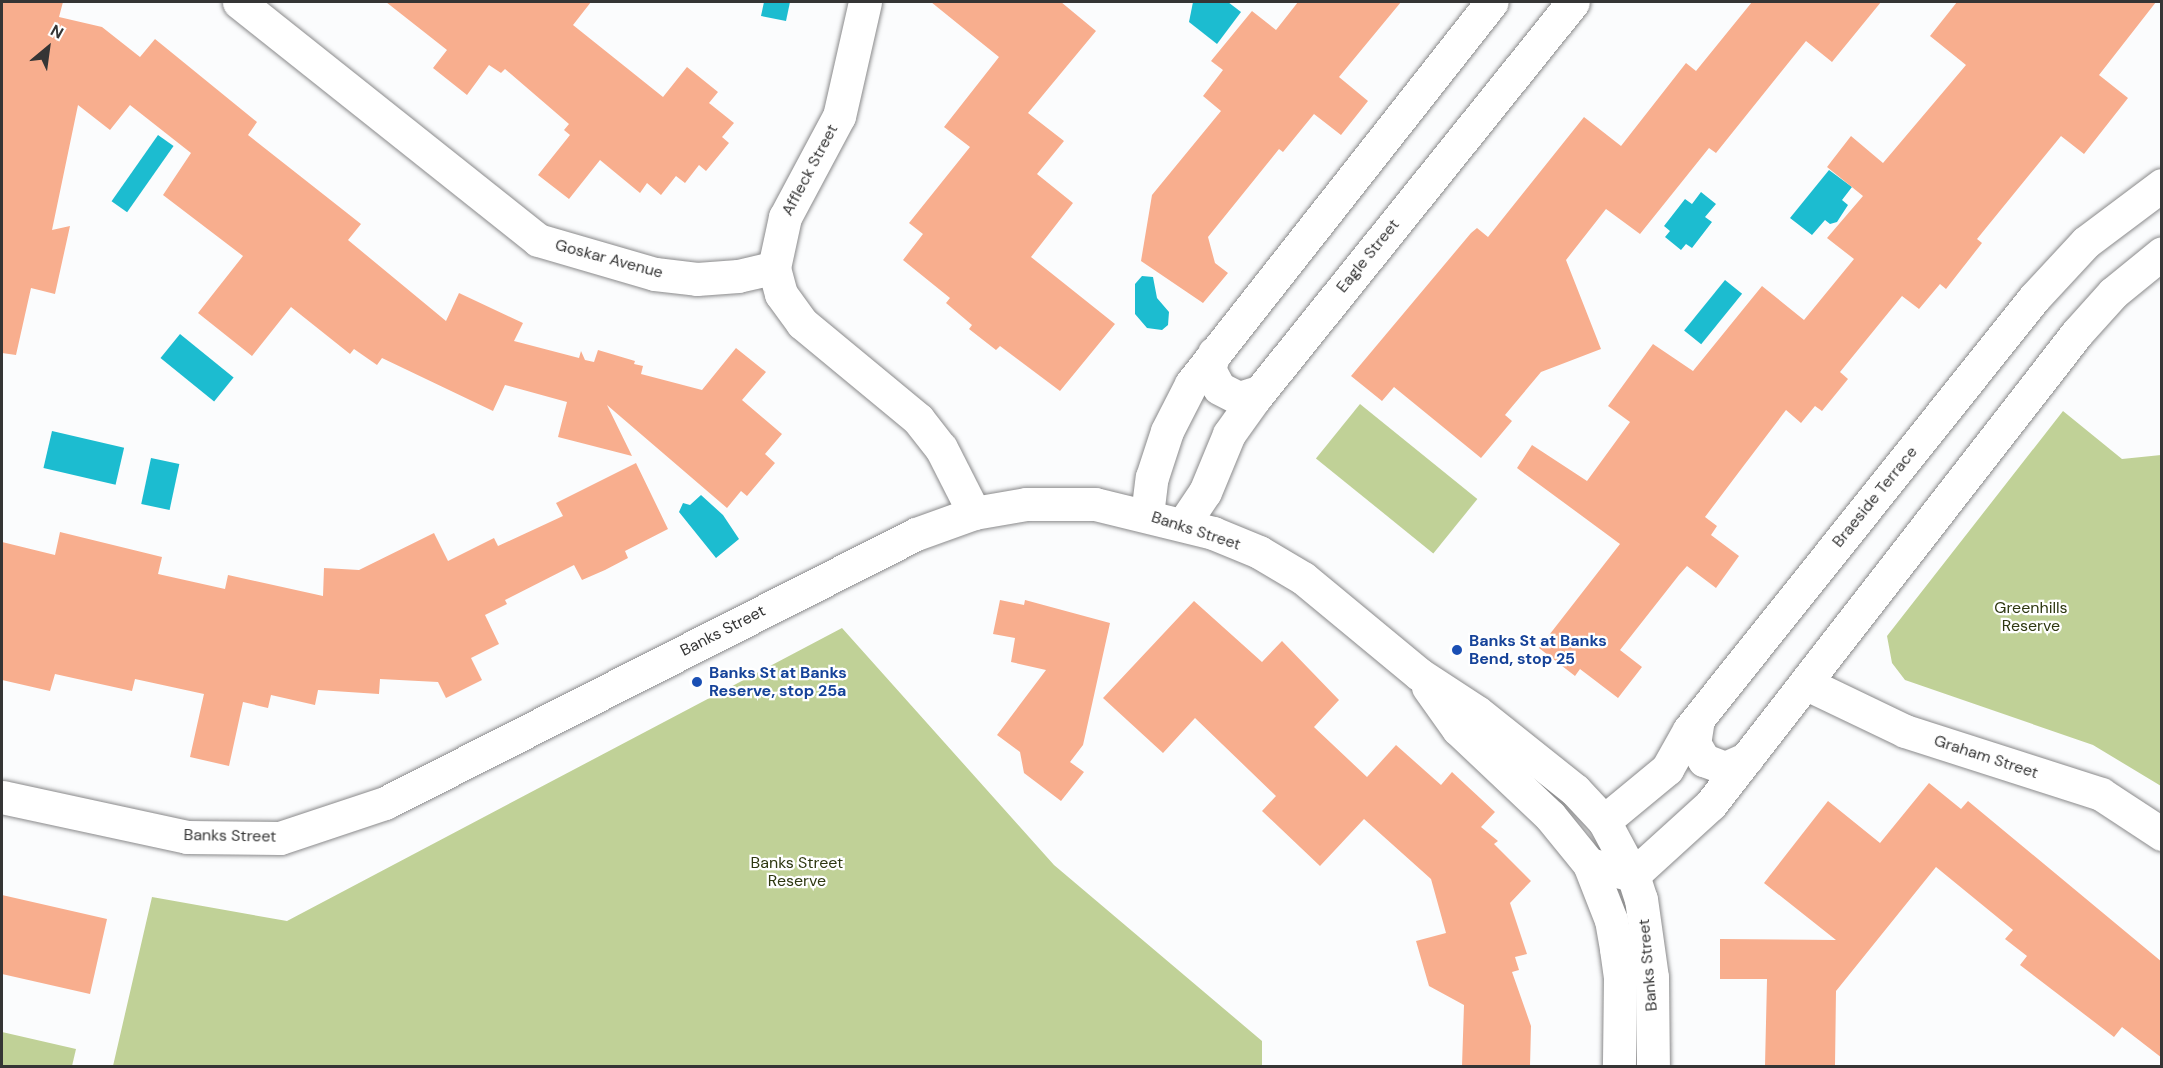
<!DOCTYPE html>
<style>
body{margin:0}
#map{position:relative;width:2163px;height:1068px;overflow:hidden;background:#fbfcfd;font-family:"DM Sans",sans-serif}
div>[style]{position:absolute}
.green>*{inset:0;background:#c0d197;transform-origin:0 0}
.water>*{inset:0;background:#1cbcd0;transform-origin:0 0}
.building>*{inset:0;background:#f8ae8e}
.roads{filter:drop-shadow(0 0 2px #8a8a8b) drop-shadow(0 0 2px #8a8a8b)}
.street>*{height:33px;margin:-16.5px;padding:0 16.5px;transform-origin:16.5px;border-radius:16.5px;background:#fff}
.secondary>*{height:33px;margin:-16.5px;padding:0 16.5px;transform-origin:16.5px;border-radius:16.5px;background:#fff}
.dots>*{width:16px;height:16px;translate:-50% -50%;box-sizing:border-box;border:3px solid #fff;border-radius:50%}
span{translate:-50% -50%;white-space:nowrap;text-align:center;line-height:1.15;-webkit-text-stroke:4.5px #fff;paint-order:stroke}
.street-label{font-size:16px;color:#353535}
.park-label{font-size:16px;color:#2e3811}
.transit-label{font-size:16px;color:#164399;font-weight:700}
.left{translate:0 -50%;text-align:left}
.frame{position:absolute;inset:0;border:3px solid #353535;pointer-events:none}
.north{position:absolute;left:18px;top:18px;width:60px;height:60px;-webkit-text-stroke:4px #fff;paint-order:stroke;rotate:29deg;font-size:16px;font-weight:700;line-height:24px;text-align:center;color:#353535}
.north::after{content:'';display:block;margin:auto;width:21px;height:27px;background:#353535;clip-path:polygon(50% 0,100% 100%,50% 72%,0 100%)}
</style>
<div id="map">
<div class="green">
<div style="left:1360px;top:404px;width:151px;height:70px;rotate:39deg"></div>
<div style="clip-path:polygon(2063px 411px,2122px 459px,2161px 455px,2161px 786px,2093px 745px,1905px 680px,1892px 663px,1887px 636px)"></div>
<div style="clip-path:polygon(842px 628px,1054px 865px,1262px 1041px,1262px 1066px,113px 1066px,152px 897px,287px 921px)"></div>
<div style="clip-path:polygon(2px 1032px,76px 1049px,72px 1066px,2px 1066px)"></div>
</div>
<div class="water">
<div style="clip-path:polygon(764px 2px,790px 2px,786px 21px,761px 16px)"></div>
<div style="clip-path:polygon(1193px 2px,1228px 2px,1241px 12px,1217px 44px,1189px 22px)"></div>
<div style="left:158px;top:135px;width:19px;height:81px;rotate:35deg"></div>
<div style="clip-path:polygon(1829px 170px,1852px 187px,1842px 200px,1848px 205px,1837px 222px,1830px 224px,1825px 220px,1812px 235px,1790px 218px)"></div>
<div style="clip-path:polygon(1701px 192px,1716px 204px,1705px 217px,1712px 222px,1692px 248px,1686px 244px,1681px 250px,1665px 237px,1670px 231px,1664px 226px,1685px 199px,1692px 204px)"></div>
<div style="clip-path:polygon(1142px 276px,1153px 277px,1157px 298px,1169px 312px,1168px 325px,1162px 330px,1147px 328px,1135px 314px,1135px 284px)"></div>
<div style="left:1725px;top:280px;width:22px;height:65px;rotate:39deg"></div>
<div style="left:180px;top:334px;width:69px;height:31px;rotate:39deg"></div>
<div style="left:52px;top:431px;width:74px;height:38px;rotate:13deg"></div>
<div style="left:151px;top:458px;width:29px;height:47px;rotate:12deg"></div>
<div style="clip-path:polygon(701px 495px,723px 515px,739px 539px,716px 558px,679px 512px,683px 503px,690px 505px)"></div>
</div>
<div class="building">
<div style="clip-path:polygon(2px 2px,63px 2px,59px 17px,102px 27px,140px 57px,155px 39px,257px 122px,248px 135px,361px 224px,348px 240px,446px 321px,459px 293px,523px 323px,514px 341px,579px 358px,581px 351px,585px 360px,594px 362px,598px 350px,635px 361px,634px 364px,643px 366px,641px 374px,702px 390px,736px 348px,766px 372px,742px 400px,782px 434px,765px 454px,775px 463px,747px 496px,741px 491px,727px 508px,607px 405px,632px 456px,558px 437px,567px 402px,505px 385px,493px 411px,382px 358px,377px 365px,354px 349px,350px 354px,291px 307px,252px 356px,198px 313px,243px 256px,163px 195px,191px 153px,130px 105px,110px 130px,78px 105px,52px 230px,70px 226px,55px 294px,31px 288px,16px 355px,2px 353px)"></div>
<div style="clip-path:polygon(386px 2px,591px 2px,573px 25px,663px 97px,687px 67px,718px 92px,709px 103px,734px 123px,722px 137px,729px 143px,706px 171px,699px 165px,685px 183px,676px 176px,661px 195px,647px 183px,640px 193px,600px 160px,569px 199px,538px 175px,570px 135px,564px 130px,569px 124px,505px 69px,501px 73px,489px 65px,467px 95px,433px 68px,447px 50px)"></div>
<div style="clip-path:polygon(931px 2px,1061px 2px,1096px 31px,1028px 113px,1064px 141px,1037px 174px,1073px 203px,1031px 257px,1115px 324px,1060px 391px,1000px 346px,996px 350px,969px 329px,972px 325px,946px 303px,950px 298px,903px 260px,923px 234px,909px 223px,970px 147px,944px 127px,999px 57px)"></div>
<div style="clip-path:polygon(1298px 2px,1401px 2px,1339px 77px,1368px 101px,1341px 135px,1314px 114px,1283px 152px,1279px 149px,1208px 237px,1215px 263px,1228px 273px,1203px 303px,1141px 261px,1152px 195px,1221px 111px,1203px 96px,1223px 70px,1211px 61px,1252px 11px,1276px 30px)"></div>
<div style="clip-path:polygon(1752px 2px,1881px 2px,1832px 62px,1806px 41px,1716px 153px,1709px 148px,1640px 234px,1606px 209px,1566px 260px,1601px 349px,1541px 372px,1505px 415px,1512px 421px,1481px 458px,1394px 387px,1382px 401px,1351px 376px,1471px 233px,1477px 228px,1488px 237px,1584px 117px,1621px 146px,1686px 63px,1696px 71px)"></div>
<div style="clip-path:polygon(1957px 2px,2156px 2px,2099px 75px,2128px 98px,2084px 154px,2061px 136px,1977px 239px,1982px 243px,1946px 289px,1940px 284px,1919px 309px,1902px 296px,1840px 372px,1848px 379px,1822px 411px,1815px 406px,1801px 423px,1786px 410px,1745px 464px,1705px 517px,1717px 526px,1711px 535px,1739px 556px,1716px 588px,1687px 566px,1679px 575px,1620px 650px,1642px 667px,1618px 698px,1580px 669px,1575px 676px,1539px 648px,1620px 544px,1517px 468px,1532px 445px,1587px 481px,1630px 422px,1608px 406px,1653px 344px,1693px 371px,1762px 286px,1804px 320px,1854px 259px,1827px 238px,1863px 196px,1827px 167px,1851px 136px,1883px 163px,1966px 65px,1930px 36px)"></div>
<div style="clip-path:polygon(636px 463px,668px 529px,625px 551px,628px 558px,605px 570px,582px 580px,574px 565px,505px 600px,507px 604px,485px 615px,499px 644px,471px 658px,482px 680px,446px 698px,438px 682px,380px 679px,379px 694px,318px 690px,315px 705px,271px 695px,268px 708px,243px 702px,229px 766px,190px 757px,204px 694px,135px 679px,132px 691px,55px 674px,50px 691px,2px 680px,2px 542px,55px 555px,60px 532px,162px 557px,158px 574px,225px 589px,228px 575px,323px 596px,324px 568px,359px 570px,434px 533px,448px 561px,494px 538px,498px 546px,563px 516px,556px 503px)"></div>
<div style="clip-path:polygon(1000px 600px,1024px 605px,1025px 600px,1110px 623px,1083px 745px,1070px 762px,1084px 772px,1061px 801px,1024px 773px,1020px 752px,997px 735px,1046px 670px,1011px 662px,1015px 638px,993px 634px)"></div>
<div style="clip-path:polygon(1194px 601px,1262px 662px,1282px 641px,1339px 700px,1314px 727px,1367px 777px,1396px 745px,1441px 785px,1452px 772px,1495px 812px,1481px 827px,1498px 841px,1494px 844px,1531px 881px,1510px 903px,1527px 954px,1515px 957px,1519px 970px,1512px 972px,1531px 1026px,1530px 1066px,1462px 1066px,1464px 1005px,1429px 986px,1416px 941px,1446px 933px,1431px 879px,1364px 819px,1320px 866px,1262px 811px,1276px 796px,1195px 718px,1163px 753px,1103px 698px)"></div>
<div style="clip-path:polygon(1929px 783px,1961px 809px,1968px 801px,2162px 962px,2162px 1058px,2122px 1027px,2114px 1037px,2020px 965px,2027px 956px,2005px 939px,2013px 930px,1936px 867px,1836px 991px,1835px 1066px,1765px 1066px,1767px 979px,1720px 979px,1720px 939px,1836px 940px,1764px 883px,1828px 801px,1880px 843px)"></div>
<div style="clip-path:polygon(2px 895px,107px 919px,90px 994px,2px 974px)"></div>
</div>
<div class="roads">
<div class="street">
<div style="left:239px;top:2px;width:382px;rotate:38.5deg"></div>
<div style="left:538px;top:240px;width:122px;rotate:16.2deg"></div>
<div style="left:655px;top:274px;width:42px;rotate:6.8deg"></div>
<div style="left:697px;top:279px;width:41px;rotate:-4.2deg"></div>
<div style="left:738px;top:276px;width:37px;rotate:-13deg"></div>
<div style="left:1214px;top:353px;width:17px;rotate:107deg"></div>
<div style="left:1209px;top:369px;width:21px;rotate:62deg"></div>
<div style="left:1219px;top:388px;width:22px;rotate:27deg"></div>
<div style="left:1239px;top:398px;width:21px;rotate:-17deg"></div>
<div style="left:1147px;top:515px;width:38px;rotate:-83deg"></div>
<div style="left:1152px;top:477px;width:48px;rotate:-71.9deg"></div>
<div style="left:1167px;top:431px;width:53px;rotate:-62.9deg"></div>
<div style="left:1191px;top:384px;width:486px;rotate:-51.8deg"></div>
<div style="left:1184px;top:523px;width:37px;rotate:-56deg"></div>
<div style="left:1205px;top:492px;width:63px;rotate:-67.5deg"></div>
<div style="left:1229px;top:434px;width:43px;rotate:-54.5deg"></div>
<div style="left:1254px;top:399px;width:509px;rotate:-51.22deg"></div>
<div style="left:1807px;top:684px;width:109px;rotate:25.6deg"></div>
<div style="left:1905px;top:731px;width:206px;rotate:17.8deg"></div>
<div style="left:2101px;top:794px;width:73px;rotate:33.3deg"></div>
</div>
<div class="secondary">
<div style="left:865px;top:2px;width:117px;rotate:102.8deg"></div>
<div style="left:839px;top:116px;width:115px;rotate:118.1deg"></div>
<div style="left:785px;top:217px;width:52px;rotate:102.2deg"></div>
<div style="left:774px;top:268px;width:27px;rotate:75deg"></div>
<div style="left:781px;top:294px;width:36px;rotate:54deg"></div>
<div style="left:802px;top:323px;width:151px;rotate:39.6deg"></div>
<div style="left:918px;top:419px;width:37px;rotate:52deg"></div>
<div style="left:941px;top:448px;width:73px;rotate:63.1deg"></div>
<div style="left:1428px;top:687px;width:52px;rotate:54.5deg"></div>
<div style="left:1458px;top:729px;width:127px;rotate:43.4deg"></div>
<div style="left:1550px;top:816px;width:62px;rotate:50.9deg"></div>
<div style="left:1589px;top:864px;width:60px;rotate:68.6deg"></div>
<div style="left:1611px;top:920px;width:29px;rotate:80deg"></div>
<div style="left:1616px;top:949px;width:29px;rotate:82deg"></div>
<div style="left:1620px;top:978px;width:88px;rotate:90.7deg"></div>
<div style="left:1698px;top:719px;width:24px;rotate:99deg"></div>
<div style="left:1694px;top:743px;width:20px;rotate:60deg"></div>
<div style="left:1704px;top:760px;width:22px;rotate:21deg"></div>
<div style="left:1725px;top:768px;width:24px;rotate:-24deg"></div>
<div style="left:2px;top:797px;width:189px;rotate:12.2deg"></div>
<div style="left:187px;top:837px;width:93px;rotate:0.6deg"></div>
<div style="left:280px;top:838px;width:111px;rotate:-18.4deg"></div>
<div style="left:385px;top:803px;width:595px;rotate:-26.87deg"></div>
<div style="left:916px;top:534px;width:62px;rotate:-19.9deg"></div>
<div style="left:974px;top:513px;width:53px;rotate:-9.8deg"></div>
<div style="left:1026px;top:504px;width:69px"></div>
<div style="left:1095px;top:504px;width:122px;rotate:13.8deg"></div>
<div style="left:1213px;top:533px;width:50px;rotate:22.4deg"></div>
<div style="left:1259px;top:552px;width:51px;rotate:30.6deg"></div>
<div style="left:1303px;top:578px;width:151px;rotate:39.6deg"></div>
<div style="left:1419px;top:674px;width:69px;rotate:33.2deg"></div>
<div style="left:1477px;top:712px;width:125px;rotate:38.5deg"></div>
<div style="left:1575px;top:790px;width:42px;rotate:46.9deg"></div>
<div style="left:1604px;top:821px;width:61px;rotate:61.8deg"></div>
<div style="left:1633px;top:875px;width:25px;rotate:72deg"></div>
<div style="left:1641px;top:899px;width:79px;rotate:82deg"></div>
<div style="left:1652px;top:977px;width:89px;rotate:89.4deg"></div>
<div style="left:1604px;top:821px;width:82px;rotate:-39.5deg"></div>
<div style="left:1667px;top:769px;width:45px;rotate:-60.6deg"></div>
<div style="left:1689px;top:730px;width:553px;rotate:-51.39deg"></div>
<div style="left:2034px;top:298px;width:76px;rotate:-47.1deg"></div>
<div style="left:2086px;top:242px;width:95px;rotate:-36.9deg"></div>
<div style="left:1589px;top:864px;width:45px;rotate:14deg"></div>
<div style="left:1633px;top:875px;width:105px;rotate:-42.3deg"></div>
<div style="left:1711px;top:804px;width:596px;rotate:-52.15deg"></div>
<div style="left:2077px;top:333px;width:54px;rotate:-48deg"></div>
<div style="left:2113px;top:293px;width:63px;rotate:-39.2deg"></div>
</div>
</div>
<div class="dots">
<div style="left:1457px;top:650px;background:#1a4fb4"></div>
<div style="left:697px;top:682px;background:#1a4fb4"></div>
</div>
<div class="street-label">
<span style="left:810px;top:170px;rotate:-62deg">Affleck Street</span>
<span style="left:1368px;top:256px;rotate:-51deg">Eagle Street</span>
<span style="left:609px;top:259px;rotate:15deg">Goskar Avenue</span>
<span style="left:1875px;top:497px;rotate:-51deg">Braeside Terrace</span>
<span style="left:1196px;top:531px;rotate:18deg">Banks Street</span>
<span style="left:723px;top:631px;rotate:-27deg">Banks Street</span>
<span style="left:1986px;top:757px;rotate:18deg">Graham Street</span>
<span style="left:230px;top:836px;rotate:1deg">Banks Street</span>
<span style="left:1648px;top:965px;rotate:-95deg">Banks Street</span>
</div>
<div class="park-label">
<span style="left:2031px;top:617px">Greenhills<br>Reserve</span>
<span style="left:797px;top:872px">Banks Street<br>Reserve</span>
</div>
<div class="transit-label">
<span class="left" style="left:1469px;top:650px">Banks St at Banks<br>Bend, stop 25</span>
<span class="left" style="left:709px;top:682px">Banks St at Banks<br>Reserve, stop 25a</span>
</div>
<div class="frame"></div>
<div class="north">N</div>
</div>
